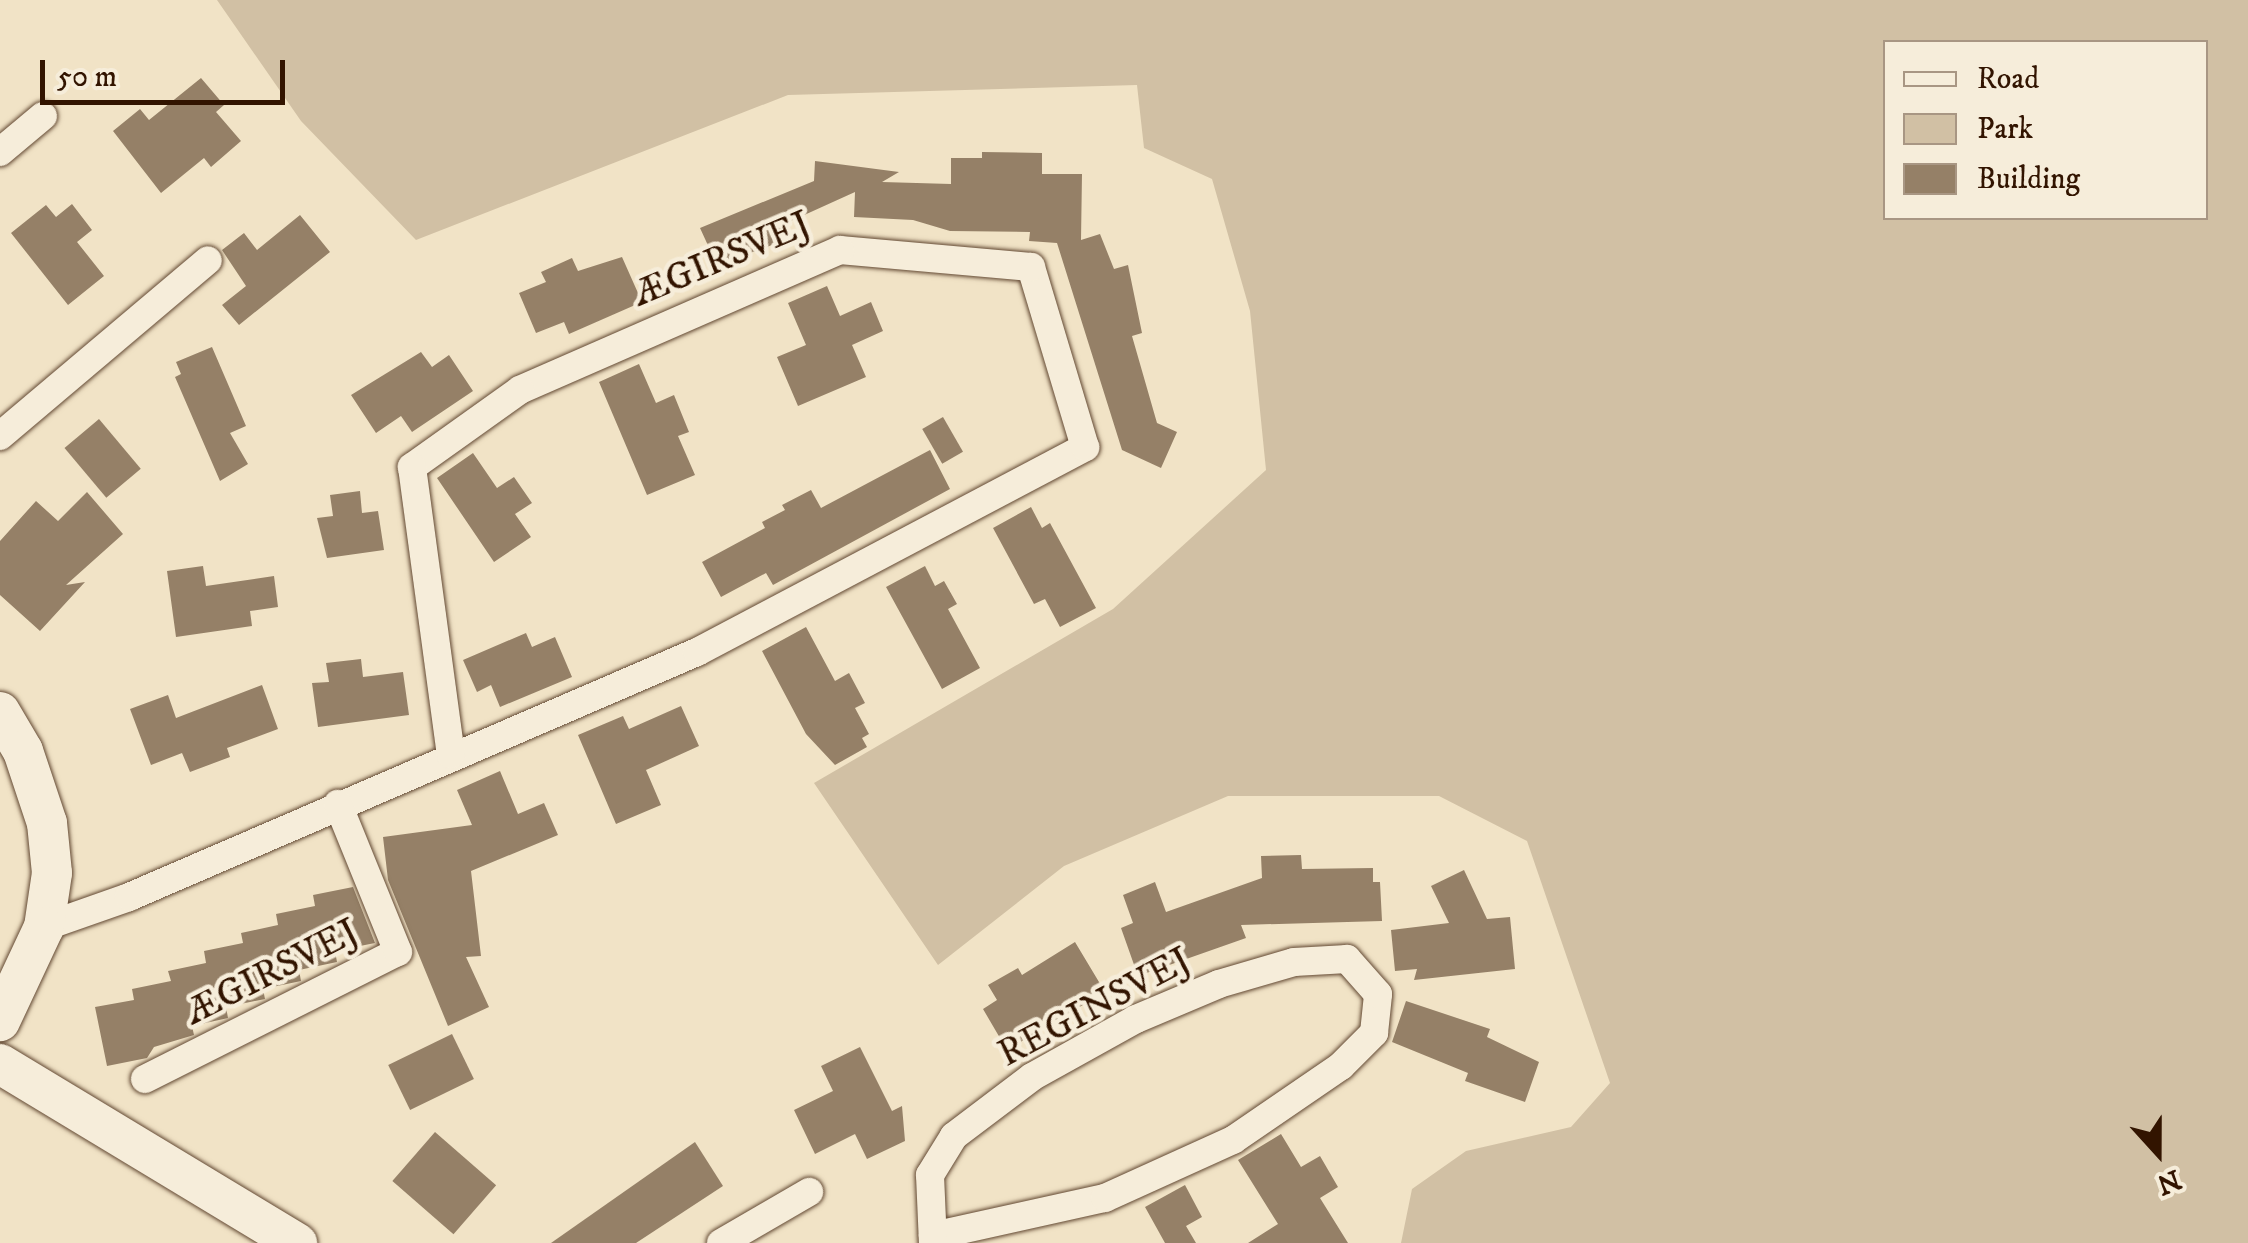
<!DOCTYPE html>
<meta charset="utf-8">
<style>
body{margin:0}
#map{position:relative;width:2248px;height:1243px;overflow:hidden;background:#f1e3c6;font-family:"IM FELL DW Pica",serif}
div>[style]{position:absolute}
.green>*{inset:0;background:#d1c0a4}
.building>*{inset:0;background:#958067;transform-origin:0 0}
.roads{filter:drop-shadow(0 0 2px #624832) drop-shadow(0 0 2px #624832)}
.street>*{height:28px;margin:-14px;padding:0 14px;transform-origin:14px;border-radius:14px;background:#f6edda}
.secondary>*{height:40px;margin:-20px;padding:0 20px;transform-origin:20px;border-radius:20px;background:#f6edda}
span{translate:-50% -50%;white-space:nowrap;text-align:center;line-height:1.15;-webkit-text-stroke:9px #f6edda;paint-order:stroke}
.street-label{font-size:38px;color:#321400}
.legend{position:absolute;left:1883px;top:40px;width:325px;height:180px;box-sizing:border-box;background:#f6edda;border:2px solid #a89683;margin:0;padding:12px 18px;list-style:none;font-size:30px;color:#321400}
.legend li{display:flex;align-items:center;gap:20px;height:50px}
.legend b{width:50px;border:2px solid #a89683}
.north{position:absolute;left:2108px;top:1103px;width:100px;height:100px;-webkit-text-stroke:8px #f6edda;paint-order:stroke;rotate:159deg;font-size:28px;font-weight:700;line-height:40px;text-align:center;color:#321400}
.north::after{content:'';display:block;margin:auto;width:35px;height:45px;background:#321400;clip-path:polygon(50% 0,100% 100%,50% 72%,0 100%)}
.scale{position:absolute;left:40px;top:60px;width:245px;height:45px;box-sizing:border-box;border:5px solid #321400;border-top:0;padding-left:12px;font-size:30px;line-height:35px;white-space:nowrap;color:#321400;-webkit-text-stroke:8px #f6edda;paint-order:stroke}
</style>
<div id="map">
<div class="green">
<div style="clip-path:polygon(evenodd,217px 0,2248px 0,2248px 1243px,1401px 1243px,1412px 1189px,1466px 1151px,1571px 1127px,1610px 1083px,1527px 841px,1439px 796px,1228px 796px,1064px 866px,938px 965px,814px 783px,1113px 609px,1266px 470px,1250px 311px,1212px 179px,1144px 148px,1137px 85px,788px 95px,416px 240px,301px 121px,217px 0,1886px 42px,2206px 42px,2206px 218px,1886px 218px,1886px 42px)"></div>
</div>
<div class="building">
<div style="clip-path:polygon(201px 78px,224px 105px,216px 112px,241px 141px,211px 167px,204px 158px,161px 193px,113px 131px,140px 109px,149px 120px)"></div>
<div style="clip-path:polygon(982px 152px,1042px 153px,1042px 174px,1082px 174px,1081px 240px,1100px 234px,1114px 269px,1128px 265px,1142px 333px,1132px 336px,1157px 423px,1177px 432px,1161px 468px,1122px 450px,1057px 243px,1029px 241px,1030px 232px,950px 231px,913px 220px,854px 217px,855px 192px,780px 226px,786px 240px,717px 265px,700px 228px,814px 181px,815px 161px,899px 172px,882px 182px,951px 184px,951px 158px,982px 158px)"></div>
<div style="clip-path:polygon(72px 204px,92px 230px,77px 242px,104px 276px,68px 305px,11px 233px,46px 205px,56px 217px)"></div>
<div style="clip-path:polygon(300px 215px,330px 252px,239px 325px,222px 305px,246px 286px,222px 250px,244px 233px,257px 250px)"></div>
<div style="clip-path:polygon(622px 257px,642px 302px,569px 334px,564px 322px,536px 333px,519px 293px,546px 282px,541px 272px,572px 258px,578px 271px)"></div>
<div style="clip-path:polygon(827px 286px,840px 316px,871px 302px,883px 331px,852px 345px,866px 377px,798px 406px,777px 357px,806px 345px,788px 303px)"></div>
<div style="clip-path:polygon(212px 347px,246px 426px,230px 433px,248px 464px,220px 481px,175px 377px,181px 374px,176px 362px)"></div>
<div style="clip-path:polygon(421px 352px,432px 367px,449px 355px,473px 391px,412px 432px,401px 416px,376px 433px,351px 395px)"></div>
<div style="clip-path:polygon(639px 364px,656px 403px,674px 395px,689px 432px,678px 436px,695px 475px,647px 495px,599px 382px)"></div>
<div style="left:943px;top:417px;width:40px;height:24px;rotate:60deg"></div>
<div style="left:99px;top:419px;width:65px;height:45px;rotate:50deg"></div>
<div style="clip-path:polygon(930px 450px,950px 489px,773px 585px,766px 573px,721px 597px,702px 562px,765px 528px,762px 522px,785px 510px,782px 505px,811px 490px,821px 508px)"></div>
<div style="clip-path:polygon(473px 453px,497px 488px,514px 477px,532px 503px,515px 514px,531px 537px,494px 562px,437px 478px)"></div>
<div style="clip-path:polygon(360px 491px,362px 513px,378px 511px,384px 550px,327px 558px,317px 518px,333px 516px,330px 495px)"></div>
<div style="clip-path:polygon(87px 492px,123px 534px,66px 585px,85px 582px,40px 631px,0 595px,0 541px,36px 501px,58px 521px)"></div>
<div style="clip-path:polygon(1031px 507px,1042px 528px,1050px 523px,1096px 608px,1060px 627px,1045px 599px,1034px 604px,993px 528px)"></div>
<div style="clip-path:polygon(203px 566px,206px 586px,274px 576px,278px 607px,250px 611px,252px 626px,176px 637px,167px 571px)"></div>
<div style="clip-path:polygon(925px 566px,935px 586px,944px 581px,957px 604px,948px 609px,980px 668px,942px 689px,886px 587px)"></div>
<div style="clip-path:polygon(806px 627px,835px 681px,849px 673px,865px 703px,855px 708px,869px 734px,862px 738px,867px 747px,835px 765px,806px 734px,762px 651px)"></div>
<div style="clip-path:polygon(526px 633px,532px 647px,555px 637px,572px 677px,500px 707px,491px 685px,477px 692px,463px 660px)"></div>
<div style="clip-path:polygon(361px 659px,363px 677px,403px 672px,409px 715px,318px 727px,312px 683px,329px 682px,326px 663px)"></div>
<div style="clip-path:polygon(262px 685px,278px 729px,227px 748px,230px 757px,190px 772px,182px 753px,151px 765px,130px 709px,168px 695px,176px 718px)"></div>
<div style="clip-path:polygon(681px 706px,699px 746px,646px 770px,661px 805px,616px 824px,578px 735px,623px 716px,629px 729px)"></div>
<div style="clip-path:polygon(500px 771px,518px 814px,544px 803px,558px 835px,471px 871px,481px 956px,466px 957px,489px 1007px,448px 1026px,388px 880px,383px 837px,472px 825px,457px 790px)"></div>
<div style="clip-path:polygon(1301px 855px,1302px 869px,1373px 868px,1373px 882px,1380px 882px,1382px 921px,1241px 925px,1246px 938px,1138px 976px,1121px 928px,1133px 923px,1123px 895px,1155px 882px,1166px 912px,1262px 878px,1261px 856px)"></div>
<div style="clip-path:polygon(1464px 870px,1487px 919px,1510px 917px,1515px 969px,1414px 980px,1417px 969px,1395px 971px,1391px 930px,1449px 923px,1431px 886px)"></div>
<div style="clip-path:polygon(353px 887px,375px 943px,335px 951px,337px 962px,299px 970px,301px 981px,263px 989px,265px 999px,226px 1007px,228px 1018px,192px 1026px,194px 1035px,154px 1047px,147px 1058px,107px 1066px,95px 1007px,134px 1000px,132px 989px,171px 981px,168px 971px,206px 963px,204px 951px,243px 943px,241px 933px,278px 925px,276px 914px,315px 906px,313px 895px)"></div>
<div style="clip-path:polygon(1075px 942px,1105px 992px,1007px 1050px,983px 1009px,997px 1000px,988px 985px,1018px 968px,1022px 975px)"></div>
<div style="clip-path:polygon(1406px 1001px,1490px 1029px,1487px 1037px,1539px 1062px,1525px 1102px,1465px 1081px,1468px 1073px,1392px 1042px)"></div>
<div style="left:452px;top:1034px;width:50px;height:71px;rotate:64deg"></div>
<div style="clip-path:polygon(860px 1047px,892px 1111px,902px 1106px,905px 1141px,867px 1159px,855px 1134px,815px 1154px,794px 1110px,833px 1091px,821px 1066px)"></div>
<div style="left:435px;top:1132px;width:81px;height:65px;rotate:41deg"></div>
<div style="clip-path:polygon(1281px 1134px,1301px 1167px,1320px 1156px,1338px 1187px,1320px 1198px,1348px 1243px,1248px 1243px,1278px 1224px,1238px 1160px)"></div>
<div style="clip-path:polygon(695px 1142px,723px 1186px,636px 1243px,551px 1243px)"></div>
<div style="clip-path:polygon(1185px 1185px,1202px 1217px,1186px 1226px,1196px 1243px,1165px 1243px,1145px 1207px)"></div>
</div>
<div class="roads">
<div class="street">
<div style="left:0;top:152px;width:56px;rotate:-39.9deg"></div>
<div style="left:0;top:436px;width:272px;rotate:-40.2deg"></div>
<div style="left:44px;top:927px;width:90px;rotate:-19.4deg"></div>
<div style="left:129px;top:897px;width:619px;rotate:-23.33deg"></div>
<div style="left:697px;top:652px;width:439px;rotate:-27.8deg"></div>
<div style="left:1085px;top:447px;width:188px;rotate:-106.7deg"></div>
<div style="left:1031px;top:267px;width:192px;rotate:-174.9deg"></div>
<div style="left:840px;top:250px;width:349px;rotate:156.4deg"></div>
<div style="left:520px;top:390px;width:133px;rotate:144.5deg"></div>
<div style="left:412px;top:467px;width:290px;rotate:82.3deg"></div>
<div style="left:145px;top:1079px;width:283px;rotate:-26.7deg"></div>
<div style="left:398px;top:952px;width:160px;rotate:-112.1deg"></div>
<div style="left:933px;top:1236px;width:176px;rotate:-12.5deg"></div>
<div style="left:1105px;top:1198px;width:141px;rotate:-24.4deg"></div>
<div style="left:1233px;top:1140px;width:131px;rotate:-34.4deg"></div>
<div style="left:1341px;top:1066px;width:47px;rotate:-45deg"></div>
<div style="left:1374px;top:1033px;width:39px;rotate:-84deg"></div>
<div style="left:1378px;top:994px;width:47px;rotate:-131.5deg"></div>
<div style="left:1347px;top:959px;width:53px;rotate:176.8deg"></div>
<div style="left:1294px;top:962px;width:78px;rotate:163.7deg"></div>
<div style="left:1219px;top:984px;width:90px;rotate:157.1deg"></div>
<div style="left:1136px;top:1019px;width:119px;rotate:150.9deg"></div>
<div style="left:1032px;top:1077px;width:98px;rotate:142.9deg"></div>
<div style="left:954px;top:1136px;width:46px;rotate:121.6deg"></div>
<div style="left:930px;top:1175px;width:68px;rotate:87.5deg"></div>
<div style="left:721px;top:1243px;width:102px;rotate:-30.1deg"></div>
</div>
<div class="secondary">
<div style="left:0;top:712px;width:45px;rotate:59.5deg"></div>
<div style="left:23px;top:751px;width:76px;rotate:71.6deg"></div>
<div style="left:47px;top:823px;width:50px;rotate:84.3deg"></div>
<div style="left:52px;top:873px;width:55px;rotate:98.4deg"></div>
<div style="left:44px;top:927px;width:104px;rotate:115.1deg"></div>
<div style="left:0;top:1064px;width:347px;rotate:31.1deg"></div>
</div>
</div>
<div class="street-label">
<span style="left:722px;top:260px;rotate:-23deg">ÆGIRSVEJ</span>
<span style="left:272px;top:973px;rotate:-27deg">ÆGIRSVEJ</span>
<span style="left:1095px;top:1008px;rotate:-28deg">REGINSVEJ</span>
</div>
<ul class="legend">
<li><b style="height:12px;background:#f6edda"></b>Road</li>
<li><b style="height:28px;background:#d1c0a4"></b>Park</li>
<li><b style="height:28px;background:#958067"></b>Building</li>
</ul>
<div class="north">N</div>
<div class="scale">50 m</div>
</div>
